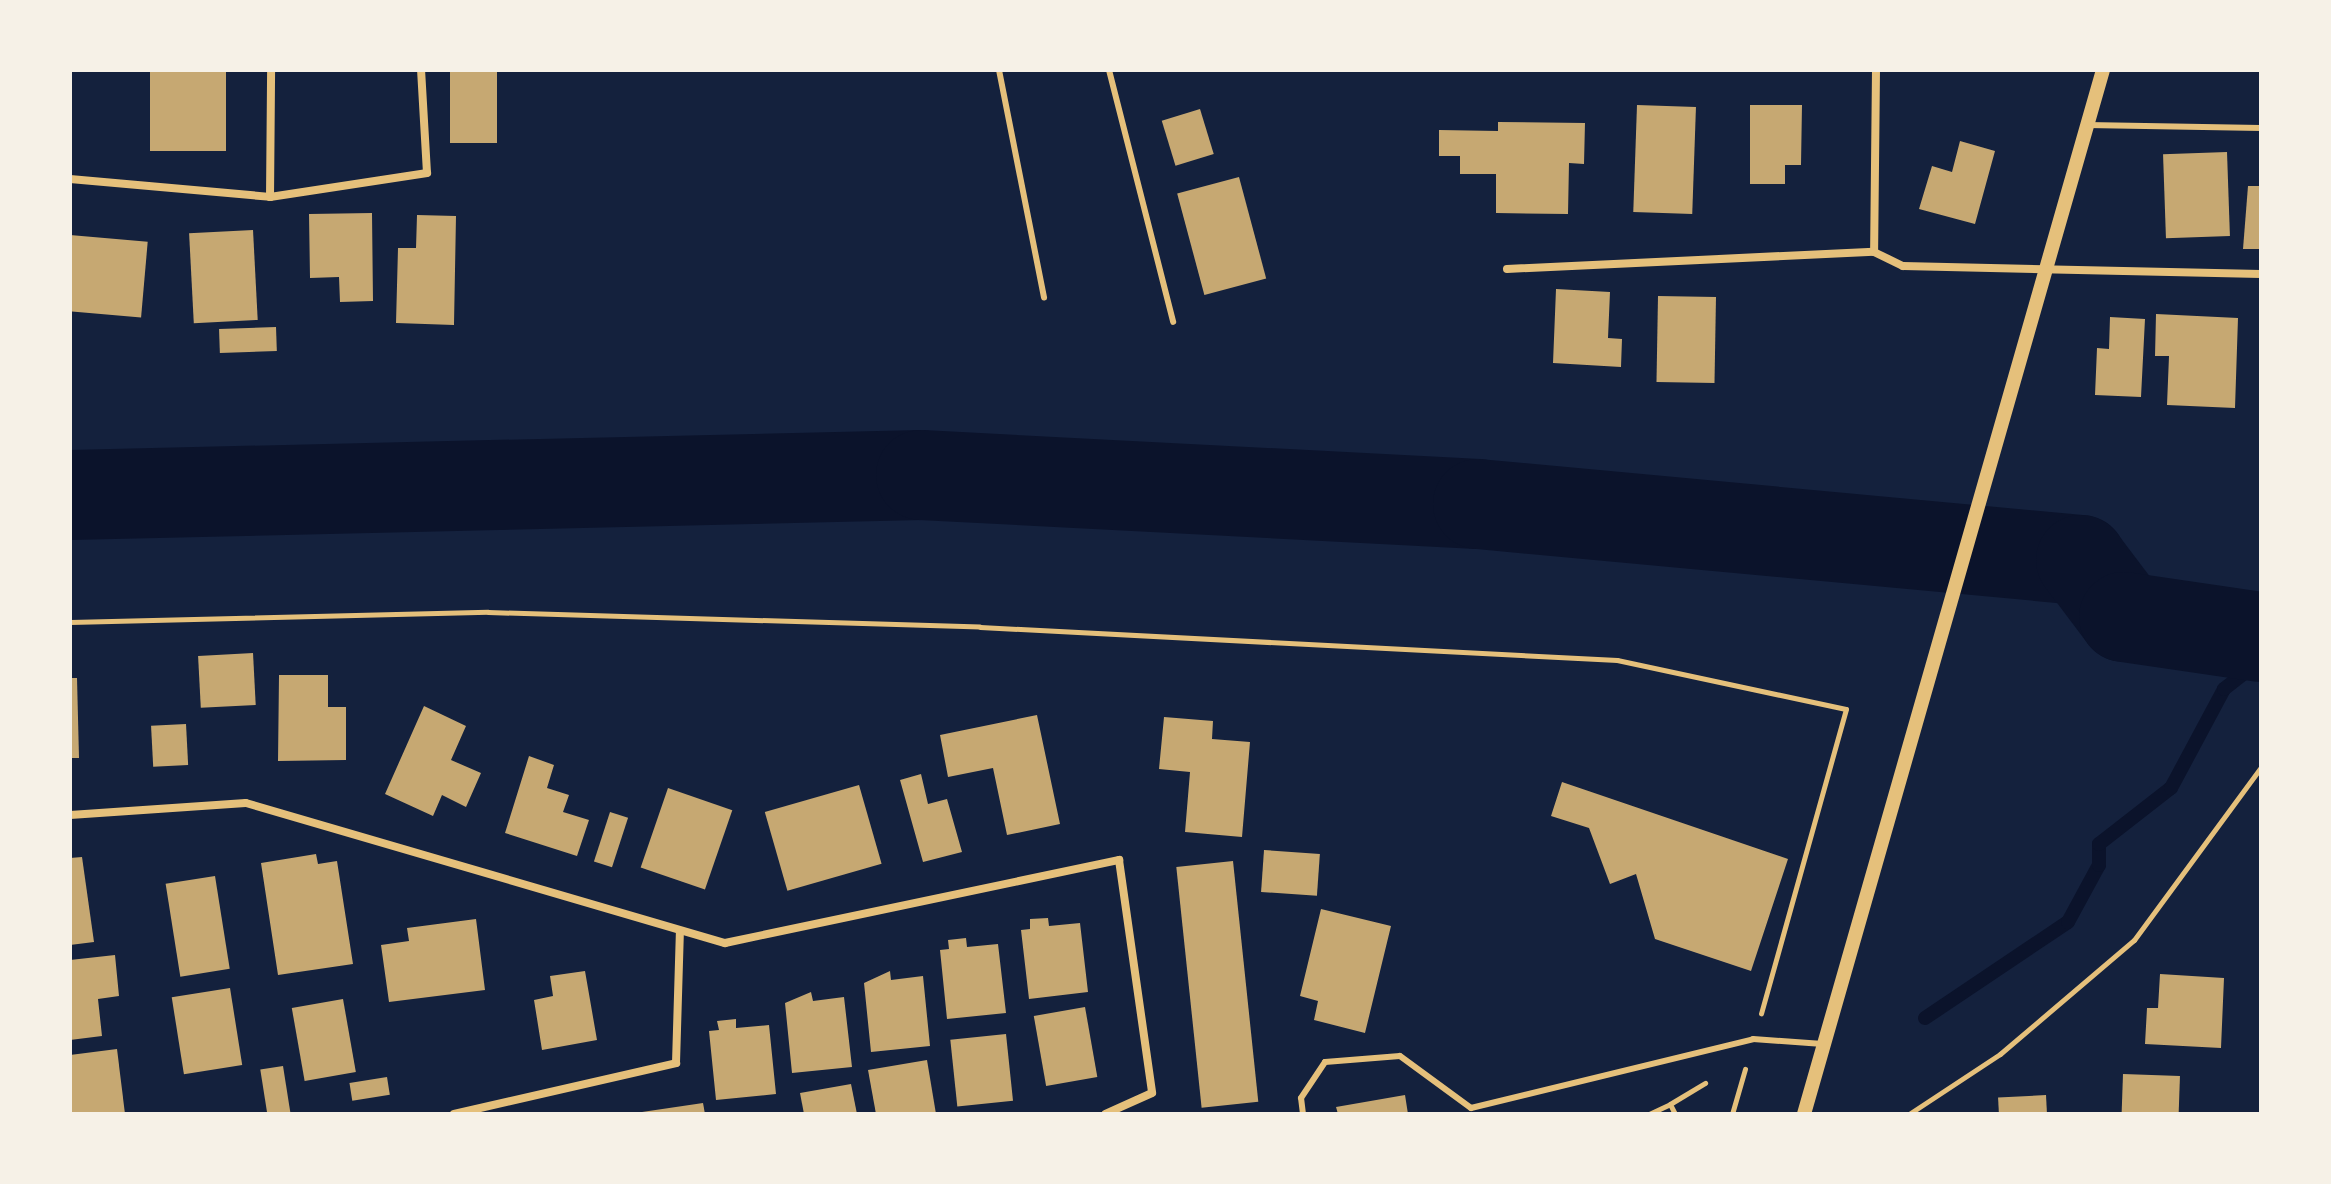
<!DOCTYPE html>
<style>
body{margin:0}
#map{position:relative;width:2331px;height:1184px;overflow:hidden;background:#14213d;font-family:"Space Grotesk",sans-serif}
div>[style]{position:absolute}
.stream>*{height:14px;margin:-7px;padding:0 7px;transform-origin:7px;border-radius:7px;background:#0b132b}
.river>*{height:90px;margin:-45px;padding:0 45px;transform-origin:45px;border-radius:45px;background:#0b132b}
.building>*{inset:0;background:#c6a872;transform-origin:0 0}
.path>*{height:5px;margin:-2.5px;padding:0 2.5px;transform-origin:2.5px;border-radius:2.5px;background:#e5c07b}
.service>*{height:6px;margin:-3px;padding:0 3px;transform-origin:3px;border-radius:3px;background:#e5c07b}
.minor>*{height:8px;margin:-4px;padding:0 4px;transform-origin:4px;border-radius:4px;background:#e5c07b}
.tertiary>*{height:14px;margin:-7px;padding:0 7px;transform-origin:7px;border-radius:7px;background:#e5c07b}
span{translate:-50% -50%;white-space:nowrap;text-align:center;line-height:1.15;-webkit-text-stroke:6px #f6f1e7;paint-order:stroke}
.frame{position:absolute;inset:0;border:72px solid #f6f1e7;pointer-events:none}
</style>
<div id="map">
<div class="stream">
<div style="left:1925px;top:1018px;width:172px;rotate:-33.9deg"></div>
<div style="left:2068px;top:922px;width:65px;rotate:-61.5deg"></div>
<div style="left:2099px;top:865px;width:21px;rotate:-90deg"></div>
<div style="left:2099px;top:844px;width:91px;rotate:-37.9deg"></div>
<div style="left:2171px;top:788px;width:112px;rotate:-61.8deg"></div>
<div style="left:2224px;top:689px;width:47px;rotate:-38.1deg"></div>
</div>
<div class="river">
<div style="left:70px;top:495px;width:851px;rotate:-1.35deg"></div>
<div style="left:921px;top:475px;width:558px;rotate:2.98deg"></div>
<div style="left:1478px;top:504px;width:606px;rotate:5.31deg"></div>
<div style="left:2081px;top:560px;width:71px;rotate:53deg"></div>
<div style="left:2124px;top:617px;width:138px;rotate:8.3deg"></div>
</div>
<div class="building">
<div style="left:150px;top:70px;width:76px;height:81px"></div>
<div style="left:450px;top:70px;width:47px;height:73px"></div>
<div style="left:1637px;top:105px;width:59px;height:107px;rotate:2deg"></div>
<div style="clip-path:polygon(1750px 105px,1802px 105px,1801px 165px,1785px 165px,1785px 184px,1750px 184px)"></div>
<div style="left:1200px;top:109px;width:47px;height:40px;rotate:73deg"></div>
<div style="clip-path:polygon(1498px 122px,1585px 123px,1584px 164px,1569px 163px,1568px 214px,1496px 213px,1496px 174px,1460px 174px,1460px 156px,1439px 156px,1439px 130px,1498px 131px)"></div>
<div style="clip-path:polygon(1960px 141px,1995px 151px,1975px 224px,1919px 209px,1932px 166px,1952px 172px)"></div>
<div style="left:2227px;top:152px;width:84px;height:64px;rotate:88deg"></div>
<div style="left:1239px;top:177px;width:105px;height:64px;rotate:75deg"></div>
<div style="clip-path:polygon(2248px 186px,2261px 186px,2261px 249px,2243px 249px)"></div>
<div style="clip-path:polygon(372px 213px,373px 301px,340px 302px,339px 277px,310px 278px,309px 214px)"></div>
<div style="clip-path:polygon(417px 215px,456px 216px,454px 325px,396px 323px,398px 248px,416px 248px)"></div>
<div style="left:253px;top:230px;width:90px;height:64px;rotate:87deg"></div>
<div style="left:70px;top:235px;width:78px;height:76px;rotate:5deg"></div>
<div style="clip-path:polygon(1556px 289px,1610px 292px,1608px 338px,1622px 339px,1621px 367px,1553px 363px)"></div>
<div style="left:1658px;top:296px;width:58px;height:86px;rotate:1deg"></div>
<div style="clip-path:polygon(2156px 314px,2238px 318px,2235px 408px,2167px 405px,2169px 356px,2155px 356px)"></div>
<div style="clip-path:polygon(2110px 317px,2145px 319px,2141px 397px,2095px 395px,2097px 348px,2109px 349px)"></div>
<div style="left:276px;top:327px;width:24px;height:57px;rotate:88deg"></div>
<div style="left:253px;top:653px;width:52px;height:55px;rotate:87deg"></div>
<div style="clip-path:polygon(279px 675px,328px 675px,328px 707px,346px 707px,346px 760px,278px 761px)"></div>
<div style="clip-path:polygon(70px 678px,77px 678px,79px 758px,70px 758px)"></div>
<div style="clip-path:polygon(424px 706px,466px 726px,451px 760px,481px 773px,466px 807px,442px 795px,433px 816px,385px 794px)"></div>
<div style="clip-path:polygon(1037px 715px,1060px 824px,1007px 835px,993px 768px,948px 777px,940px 735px)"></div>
<div style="clip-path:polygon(1164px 717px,1213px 721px,1212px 739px,1250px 742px,1242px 837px,1185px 832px,1190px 772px,1159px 769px)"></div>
<div style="left:186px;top:724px;width:41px;height:35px;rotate:87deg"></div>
<div style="clip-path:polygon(529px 756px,554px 765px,547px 788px,569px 795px,563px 812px,589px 820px,577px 856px,505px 833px)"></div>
<div style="clip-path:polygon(921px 774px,928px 804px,947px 799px,962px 852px,923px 862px,900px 780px)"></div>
<div style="clip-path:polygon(1562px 782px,1788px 859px,1751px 971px,1655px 939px,1636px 874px,1610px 884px,1589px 828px,1551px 816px)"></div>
<div style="left:859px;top:785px;width:82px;height:98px;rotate:74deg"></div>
<div style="left:668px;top:788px;width:68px;height:84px;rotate:19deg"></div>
<div style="left:610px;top:812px;width:19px;height:52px;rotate:18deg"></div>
<div style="left:1264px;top:850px;width:56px;height:42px;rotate:4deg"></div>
<div style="clip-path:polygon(316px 854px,318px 864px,337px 861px,353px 964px,278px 975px,261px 863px)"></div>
<div style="clip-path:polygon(82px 857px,94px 942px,70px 945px,70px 858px)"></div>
<div style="left:1233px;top:861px;width:242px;height:57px;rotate:84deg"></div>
<div style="left:215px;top:876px;width:94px;height:50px;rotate:81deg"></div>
<div style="clip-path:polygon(1321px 909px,1391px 926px,1365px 1033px,1314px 1020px,1318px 1001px,1300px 996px)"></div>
<div style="clip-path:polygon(1048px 918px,1049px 926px,1080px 923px,1088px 992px,1029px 999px,1021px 930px,1030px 929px,1030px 919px)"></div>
<div style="clip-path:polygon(476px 919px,485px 990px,389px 1002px,381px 945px,409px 941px,407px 928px)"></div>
<div style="clip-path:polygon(966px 938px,967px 947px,998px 944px,1006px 1013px,947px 1019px,940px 950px,949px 949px,948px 940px)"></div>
<div style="clip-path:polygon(115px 955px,119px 996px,98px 999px,102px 1036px,70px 1040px,70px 960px)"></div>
<div style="clip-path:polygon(585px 971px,597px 1040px,542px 1050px,534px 1000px,553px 996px,550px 976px)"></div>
<div style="clip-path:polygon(890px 971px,891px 980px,923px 976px,930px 1046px,871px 1052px,864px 983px)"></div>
<div style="clip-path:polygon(2160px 974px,2224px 978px,2221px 1048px,2145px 1044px,2147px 1008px,2158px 1008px)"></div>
<div style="left:230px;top:988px;width:78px;height:59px;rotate:81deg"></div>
<div style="clip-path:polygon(811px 992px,813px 1001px,844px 997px,852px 1067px,792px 1073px,785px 1003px)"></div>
<div style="left:343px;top:999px;width:74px;height:52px;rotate:80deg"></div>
<div style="left:1085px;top:1007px;width:71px;height:52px;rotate:80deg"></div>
<div style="clip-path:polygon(736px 1019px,736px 1028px,769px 1025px,776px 1094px,716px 1100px,709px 1031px,719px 1030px,717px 1021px)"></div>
<div style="left:1006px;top:1034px;width:67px;height:56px;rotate:84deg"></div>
<div style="clip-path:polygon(117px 1049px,125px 1114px,70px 1114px,70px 1055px)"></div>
<div style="clip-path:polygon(927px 1060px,936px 1114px,876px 1114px,868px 1070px)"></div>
<div style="left:283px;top:1066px;width:49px;height:23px;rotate:81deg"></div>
<div style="left:2123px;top:1074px;width:57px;height:40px;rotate:2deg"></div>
<div style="left:387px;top:1077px;width:18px;height:38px;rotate:81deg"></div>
<div style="clip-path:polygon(851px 1084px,857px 1114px,804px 1114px,800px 1093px)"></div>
<div style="clip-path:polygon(1405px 1095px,1408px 1114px,1338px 1114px,1336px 1107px)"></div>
<div style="left:2046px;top:1095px;width:19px;height:48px;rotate:87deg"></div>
<div style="clip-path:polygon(703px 1103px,705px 1114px,642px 1114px,642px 1112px)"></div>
</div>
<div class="path">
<div style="left:70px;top:622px;width:418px;rotate:-1.4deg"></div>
<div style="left:488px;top:612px;width:492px;rotate:1.7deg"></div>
<div style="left:980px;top:627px;width:638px;rotate:2.97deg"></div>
<div style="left:1617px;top:660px;width:234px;rotate:12.1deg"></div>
<div style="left:1846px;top:709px;width:316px;rotate:105.6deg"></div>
<div style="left:1649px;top:1114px;width:23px;rotate:-25deg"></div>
<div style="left:1675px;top:1114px;width:11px;rotate:-117deg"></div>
<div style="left:1670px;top:1104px;width:41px;rotate:-31deg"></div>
<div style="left:1732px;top:1114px;width:47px;rotate:-73.9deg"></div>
<div style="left:1909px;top:1114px;width:109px;rotate:-33.4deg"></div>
<div style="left:2000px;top:1054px;width:176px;rotate:-40.4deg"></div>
<div style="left:2134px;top:940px;width:215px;rotate:-53.7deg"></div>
</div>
<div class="service">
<div style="left:999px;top:70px;width:232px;rotate:78.8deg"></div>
<div style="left:1109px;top:70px;width:260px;rotate:75.7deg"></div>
<div style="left:2087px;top:125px;width:174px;rotate:1deg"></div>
<div style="left:1303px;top:1114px;width:16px;rotate:-97deg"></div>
<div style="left:1301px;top:1098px;width:43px;rotate:-56.3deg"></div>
<div style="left:1325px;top:1062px;width:75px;rotate:-4.6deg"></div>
<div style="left:1400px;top:1056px;width:88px;rotate:36.2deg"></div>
<div style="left:1471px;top:1108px;width:290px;rotate:-13.7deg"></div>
<div style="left:1753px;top:1039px;width:70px;rotate:4.1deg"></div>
</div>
<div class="minor">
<div style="left:1876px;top:70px;width:182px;rotate:90.6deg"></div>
<div style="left:1874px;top:252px;width:32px;rotate:26deg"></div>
<div style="left:1903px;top:266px;width:358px;rotate:1.3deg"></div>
<div style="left:70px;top:179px;width:201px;rotate:5.1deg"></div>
<div style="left:270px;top:197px;width:159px;rotate:-8.7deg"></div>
<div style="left:427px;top:173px;width:103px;rotate:-93.3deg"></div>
<div style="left:270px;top:197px;width:127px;rotate:-89.5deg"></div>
<div style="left:1507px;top:269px;width:367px;rotate:-2.7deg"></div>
<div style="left:70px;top:815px;width:176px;rotate:-3.9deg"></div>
<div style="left:246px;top:803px;width:499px;rotate:16.3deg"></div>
<div style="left:725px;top:943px;width:403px;rotate:-11.9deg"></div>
<div style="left:1119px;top:860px;width:235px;rotate:81.9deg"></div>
<div style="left:1152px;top:1093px;width:51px;rotate:155.9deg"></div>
<div style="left:454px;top:1114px;width:228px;rotate:-12.9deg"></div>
<div style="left:676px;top:1063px;width:131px;rotate:-88.3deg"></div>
</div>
<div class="tertiary">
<div style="left:1804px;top:1114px;width:1086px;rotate:-74.02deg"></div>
</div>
<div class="frame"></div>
</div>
